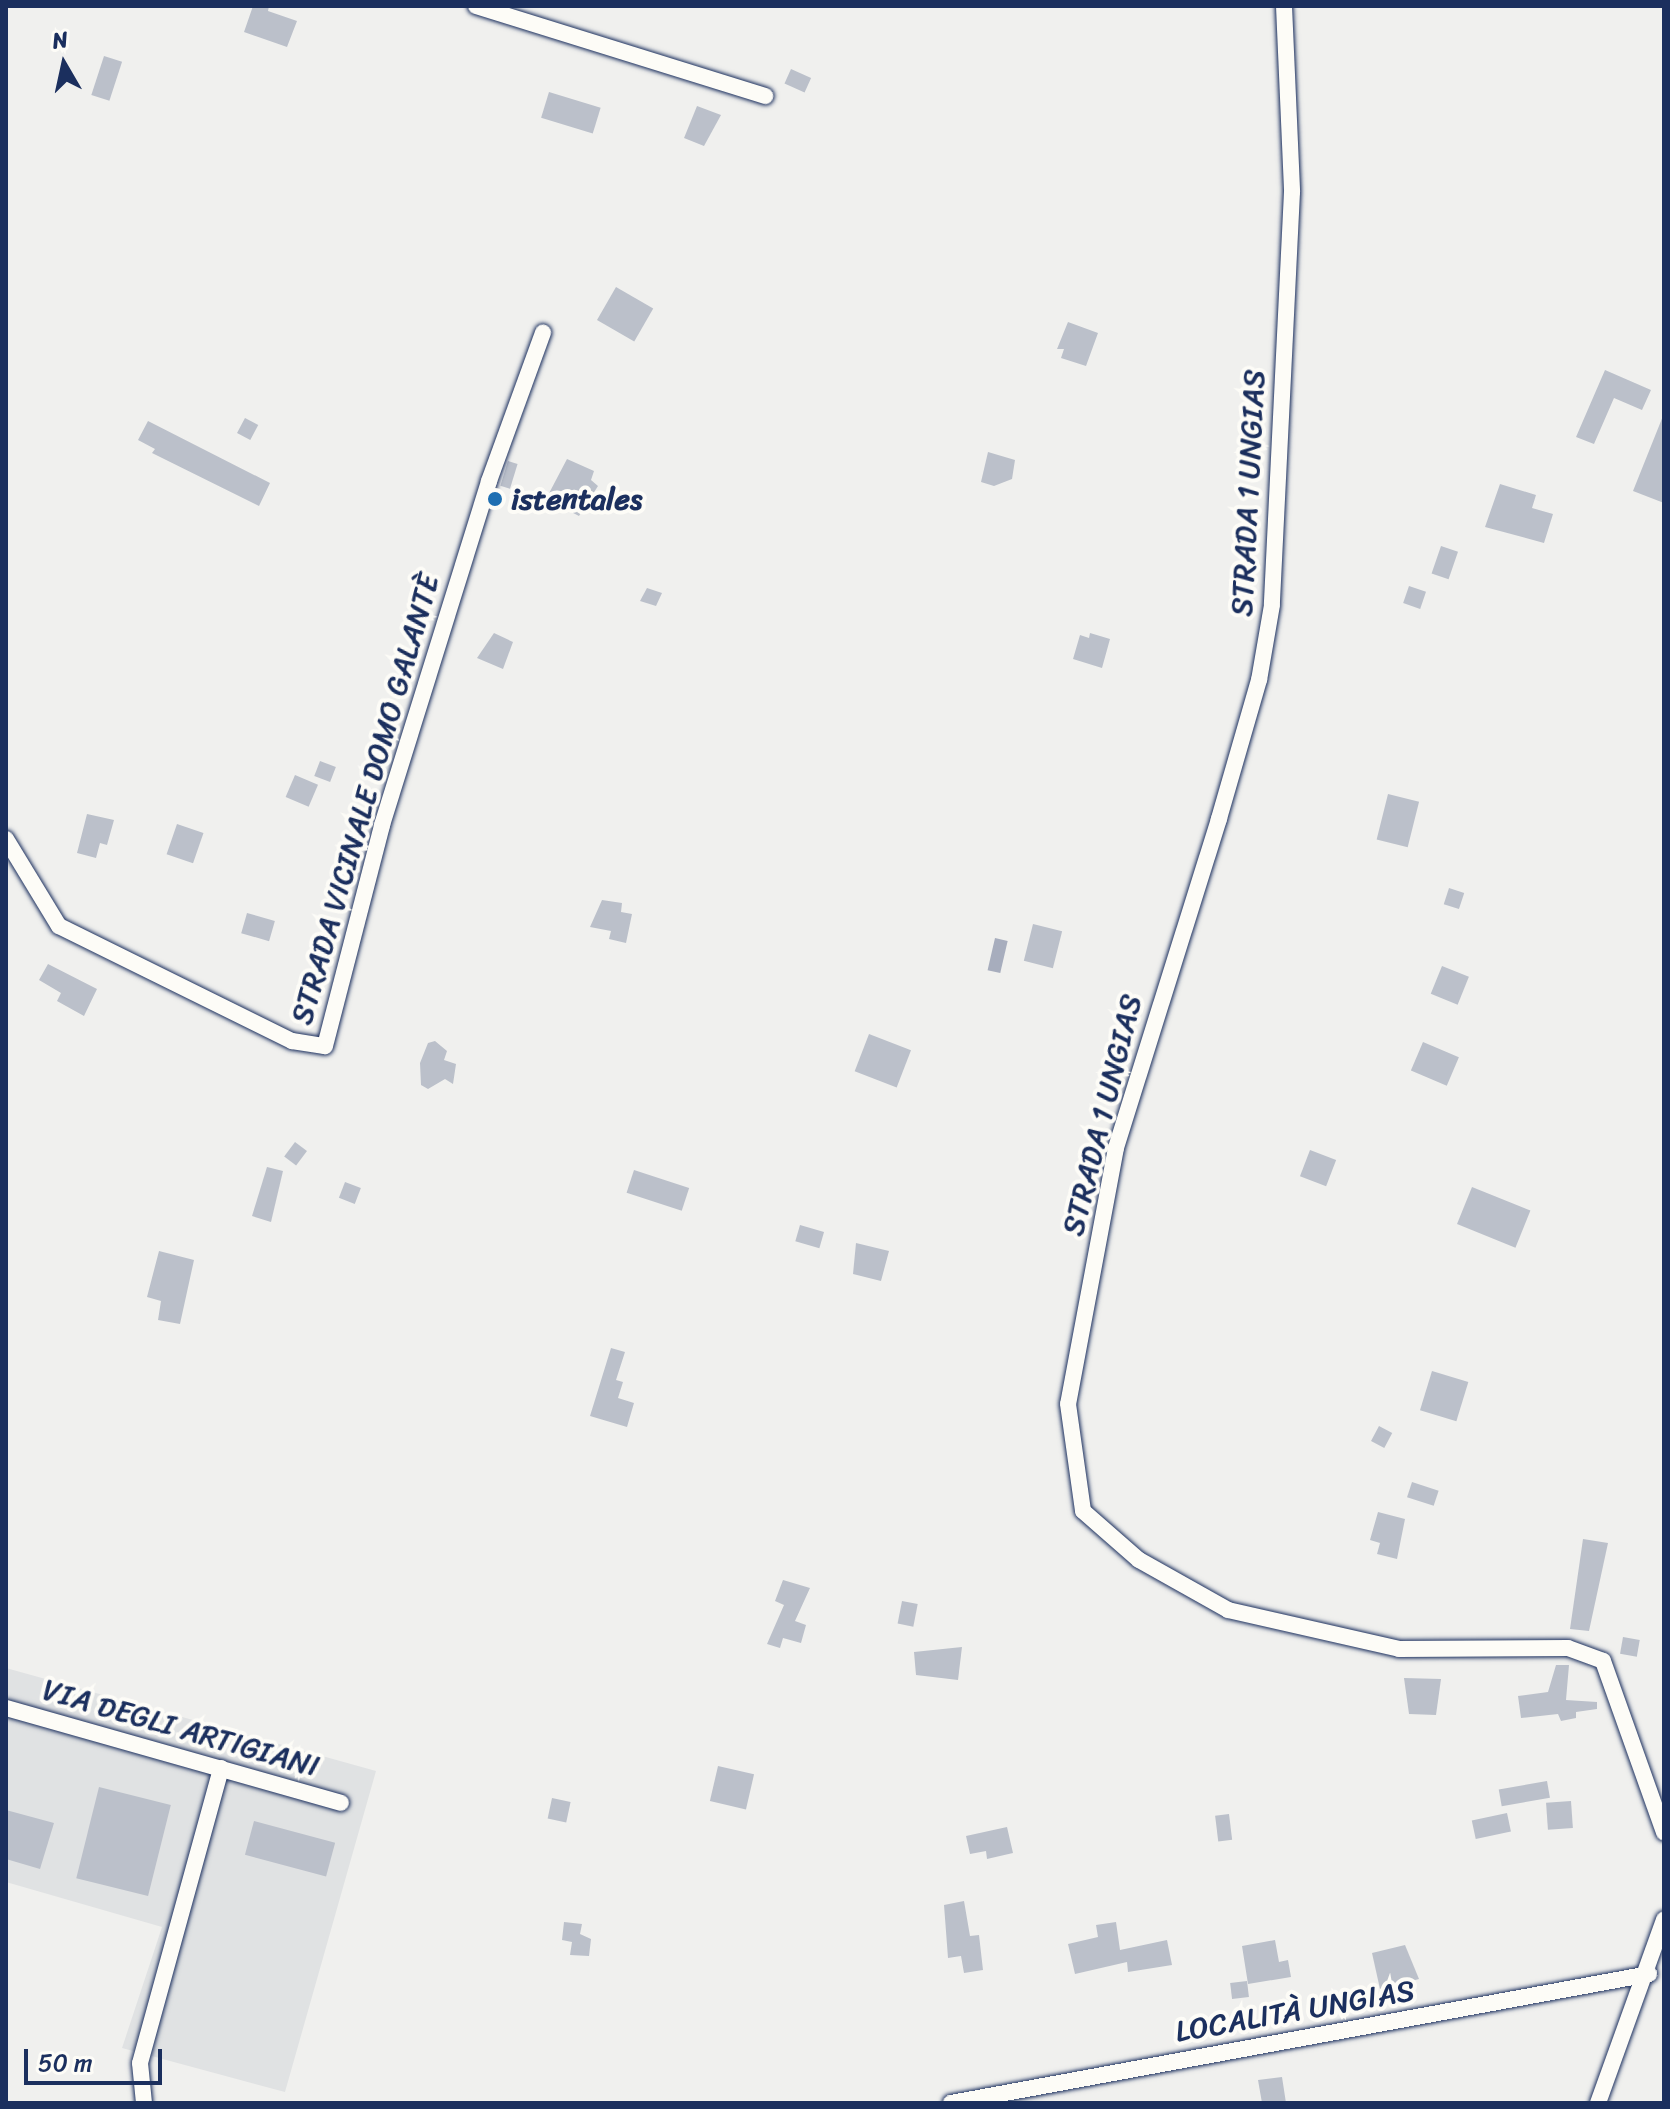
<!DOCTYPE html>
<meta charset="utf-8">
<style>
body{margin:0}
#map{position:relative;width:1670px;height:2109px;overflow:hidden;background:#f0f0ee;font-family:Sriracha,sans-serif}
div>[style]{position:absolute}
.built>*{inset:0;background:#e0e2e3}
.water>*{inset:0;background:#a7adbd;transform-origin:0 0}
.building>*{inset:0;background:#bbc0ca;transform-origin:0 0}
.roads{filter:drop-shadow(0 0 2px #1b2f5e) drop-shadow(0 0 2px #1b2f5e)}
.minor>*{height:16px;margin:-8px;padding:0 8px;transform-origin:8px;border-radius:8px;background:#fdfcf7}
.dots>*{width:22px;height:22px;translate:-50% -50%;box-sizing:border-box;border:4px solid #fdfcf7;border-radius:50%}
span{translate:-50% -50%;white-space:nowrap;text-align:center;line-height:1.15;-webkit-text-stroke:8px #fdfcf7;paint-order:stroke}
.street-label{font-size:30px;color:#1b2f5e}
.poi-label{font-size:30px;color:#1b2f5e;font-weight:700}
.left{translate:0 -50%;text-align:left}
.frame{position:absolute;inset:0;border:8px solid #1b2f5e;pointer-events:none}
.north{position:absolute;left:24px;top:24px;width:80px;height:80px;-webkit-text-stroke:6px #fdfcf7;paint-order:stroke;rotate:351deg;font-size:22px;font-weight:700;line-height:32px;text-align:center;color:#1b2f5e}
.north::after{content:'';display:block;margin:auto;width:28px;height:36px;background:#1b2f5e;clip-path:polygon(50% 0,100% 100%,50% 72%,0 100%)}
.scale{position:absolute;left:24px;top:2049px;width:138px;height:36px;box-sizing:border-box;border:4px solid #1b2f5e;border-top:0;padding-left:10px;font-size:24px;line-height:28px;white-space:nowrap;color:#1b2f5e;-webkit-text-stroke:6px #fdfcf7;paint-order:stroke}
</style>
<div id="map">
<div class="built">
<div style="clip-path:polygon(6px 1668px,376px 1771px,285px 2092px,122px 2048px,162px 1927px,6px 1882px)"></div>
</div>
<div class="water">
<div style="left:995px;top:938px;width:13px;height:33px;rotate:13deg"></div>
</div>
<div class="building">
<div style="clip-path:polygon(253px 6px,269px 6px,268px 11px,297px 21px,287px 47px,244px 32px)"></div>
<div style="left:104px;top:56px;width:19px;height:41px;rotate:18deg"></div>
<div style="left:791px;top:69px;width:22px;height:16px;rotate:24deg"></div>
<div style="left:549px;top:92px;width:54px;height:27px;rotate:17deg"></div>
<div style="clip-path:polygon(697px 106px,721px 115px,704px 146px,684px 138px)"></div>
<div style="left:616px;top:287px;width:43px;height:38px;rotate:30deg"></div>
<div style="clip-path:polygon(1068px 322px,1098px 333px,1086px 366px,1061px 358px,1064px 349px,1057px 349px)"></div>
<div style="clip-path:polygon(1605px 370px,1651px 390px,1642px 410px,1614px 398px,1594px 444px,1576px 437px)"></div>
<div style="clip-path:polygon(1663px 416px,1664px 416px,1664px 503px,1633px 491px)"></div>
<div style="left:245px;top:418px;width:15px;height:17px;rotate:28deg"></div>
<div style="clip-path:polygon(148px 421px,270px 483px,259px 506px,152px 453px,155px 449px,138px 440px)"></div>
<div style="clip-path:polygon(988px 452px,1015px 460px,1012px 479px,994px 486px,981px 482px)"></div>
<div style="clip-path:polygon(567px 459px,594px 471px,591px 480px,598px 486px,579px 516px,546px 499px)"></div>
<div style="left:508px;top:461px;width:10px;height:26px;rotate:17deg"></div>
<div style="clip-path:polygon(1500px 484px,1536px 495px,1532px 508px,1553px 514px,1544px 543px,1485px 527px)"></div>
<div style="left:1441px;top:546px;width:18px;height:29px;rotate:19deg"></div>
<div style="left:1409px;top:586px;width:18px;height:18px;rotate:19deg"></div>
<div style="clip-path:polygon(647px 588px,662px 593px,656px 606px,640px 601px)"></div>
<div style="clip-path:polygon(494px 633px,513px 642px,503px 669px,477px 658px)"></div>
<div style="clip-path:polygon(1090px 633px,1110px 639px,1102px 668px,1073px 659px,1080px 635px,1089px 638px)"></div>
<div style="left:320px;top:761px;width:17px;height:16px;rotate:21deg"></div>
<div style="left:295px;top:775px;width:25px;height:24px;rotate:23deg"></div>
<div style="left:1388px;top:794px;width:32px;height:47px;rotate:14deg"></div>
<div style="clip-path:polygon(87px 814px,114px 820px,107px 845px,100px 843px,96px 858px,77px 853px)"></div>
<div style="left:177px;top:824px;width:28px;height:32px;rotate:19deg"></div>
<div style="left:1449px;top:888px;width:16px;height:17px;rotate:18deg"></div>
<div style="clip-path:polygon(602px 900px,622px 903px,621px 912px,632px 914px,626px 943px,609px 939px,611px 931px,590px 927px)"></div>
<div style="left:247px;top:913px;width:29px;height:21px;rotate:16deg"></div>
<div style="left:1033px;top:924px;width:30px;height:38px;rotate:14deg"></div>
<div style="clip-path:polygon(48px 964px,97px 989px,84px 1016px,57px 1001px,61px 993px,39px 980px)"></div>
<div style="left:1442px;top:966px;width:29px;height:30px;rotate:22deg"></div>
<div style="left:869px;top:1034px;width:45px;height:40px;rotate:21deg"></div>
<div style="clip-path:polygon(435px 1041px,447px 1051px,444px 1060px,456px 1064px,453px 1084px,445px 1079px,428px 1089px,421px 1085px,420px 1063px,428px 1043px)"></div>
<div style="left:1423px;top:1042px;width:39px;height:31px;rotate:23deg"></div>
<div style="left:295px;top:1142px;width:15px;height:18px;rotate:37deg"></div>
<div style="left:1310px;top:1150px;width:28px;height:28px;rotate:21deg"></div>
<div style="clip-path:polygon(267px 1167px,283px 1171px,271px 1222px,252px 1216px)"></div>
<div style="left:634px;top:1170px;width:58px;height:24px;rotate:18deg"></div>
<div style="left:345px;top:1182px;width:17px;height:17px;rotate:21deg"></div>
<div style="left:1472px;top:1187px;width:63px;height:40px;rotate:22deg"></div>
<div style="left:800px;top:1225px;width:25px;height:17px;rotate:16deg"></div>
<div style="clip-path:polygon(856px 1243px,889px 1251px,881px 1281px,853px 1274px)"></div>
<div style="clip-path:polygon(159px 1251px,194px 1260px,180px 1324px,158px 1320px,161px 1301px,147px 1297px)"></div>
<div style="clip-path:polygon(611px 1348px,625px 1352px,616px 1380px,623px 1382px,618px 1398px,634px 1403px,627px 1427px,590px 1416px)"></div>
<div style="left:1432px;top:1371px;width:38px;height:41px;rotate:17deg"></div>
<div style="left:1379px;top:1426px;width:15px;height:17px;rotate:28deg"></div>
<div style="left:1412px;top:1482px;width:28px;height:16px;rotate:18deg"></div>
<div style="clip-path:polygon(1378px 1512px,1405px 1519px,1397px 1559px,1377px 1554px,1380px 1543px,1370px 1540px)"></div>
<div style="clip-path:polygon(1583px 1539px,1608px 1543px,1589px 1631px,1570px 1629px)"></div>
<div style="clip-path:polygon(783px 1580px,810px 1588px,795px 1621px,806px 1625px,801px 1643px,783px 1638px,780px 1648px,767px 1644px,784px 1605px,775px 1601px)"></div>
<div style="left:902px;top:1601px;width:16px;height:23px;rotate:11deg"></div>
<div style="left:1623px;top:1637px;width:17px;height:17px;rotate:10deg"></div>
<div style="clip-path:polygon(962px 1647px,958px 1680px,916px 1675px,914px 1652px)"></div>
<div style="clip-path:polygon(1556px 1665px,1569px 1665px,1566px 1700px,1597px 1702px,1597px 1709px,1576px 1712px,1576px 1718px,1561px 1721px,1558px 1714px,1521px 1718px,1518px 1696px,1548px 1692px)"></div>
<div style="clip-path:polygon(1404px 1678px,1441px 1679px,1436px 1715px,1409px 1714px)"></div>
<div style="left:718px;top:1766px;width:37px;height:36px;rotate:13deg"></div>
<div style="left:1547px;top:1781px;width:17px;height:49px;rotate:80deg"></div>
<div style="left:99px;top:1787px;width:74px;height:94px;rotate:14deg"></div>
<div style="left:552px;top:1798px;width:19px;height:21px;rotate:12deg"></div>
<div style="left:1571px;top:1801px;width:27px;height:25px;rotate:86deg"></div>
<div style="clip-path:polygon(6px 1810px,54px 1823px,40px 1869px,6px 1859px)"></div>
<div style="left:1507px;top:1813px;width:19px;height:36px;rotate:78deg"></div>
<div style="left:1229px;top:1814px;width:26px;height:14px;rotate:83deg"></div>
<div style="left:254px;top:1821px;width:84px;height:35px;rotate:15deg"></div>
<div style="clip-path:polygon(1007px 1827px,1013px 1853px,987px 1859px,986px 1851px,970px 1854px,966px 1836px)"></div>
<div style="clip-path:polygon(964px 1901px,970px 1936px,979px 1935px,983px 1970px,964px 1973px,961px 1956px,948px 1958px,944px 1905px)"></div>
<div style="clip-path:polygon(564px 1922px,582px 1924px,580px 1934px,591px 1939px,589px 1956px,570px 1955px,572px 1942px,562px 1940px)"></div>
<div style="clip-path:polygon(1116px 1922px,1120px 1950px,1167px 1940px,1172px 1965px,1128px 1972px,1127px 1962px,1075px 1974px,1068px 1944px,1098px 1937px,1096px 1925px)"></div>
<div style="clip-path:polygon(1275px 1940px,1279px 1962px,1288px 1960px,1291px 1977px,1248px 1984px,1242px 1946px)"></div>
<div style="clip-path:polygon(1405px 1945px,1419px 1979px,1380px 1989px,1372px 1953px)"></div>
<div style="left:1247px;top:1981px;width:16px;height:17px;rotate:83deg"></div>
<div style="clip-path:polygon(1282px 2077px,1286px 2103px,1262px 2103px,1258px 2080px)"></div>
</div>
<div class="roads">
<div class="minor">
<div style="left:476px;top:6px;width:303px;rotate:17.3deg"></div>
<div style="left:1284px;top:6px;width:186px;rotate:87.5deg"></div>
<div style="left:1292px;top:192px;width:413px;rotate:92.8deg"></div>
<div style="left:1272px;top:605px;width:76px;rotate:99.8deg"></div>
<div style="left:1259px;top:680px;width:145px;rotate:106.1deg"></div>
<div style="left:1219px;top:819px;width:345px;rotate:107.4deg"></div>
<div style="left:1116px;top:1148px;width:260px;rotate:100.6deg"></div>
<div style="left:1068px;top:1404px;width:108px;rotate:82deg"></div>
<div style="left:1083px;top:1511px;width:74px;rotate:41.2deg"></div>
<div style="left:1139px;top:1560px;width:102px;rotate:29.3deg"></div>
<div style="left:1228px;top:1610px;width:175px;rotate:12.8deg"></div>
<div style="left:1399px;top:1649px;width:169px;rotate:-0.3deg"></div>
<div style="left:1568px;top:1648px;width:37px;rotate:20deg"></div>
<div style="left:1603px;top:1661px;width:182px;rotate:70.4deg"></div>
<div style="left:6px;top:839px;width:102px;rotate:58.7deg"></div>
<div style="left:59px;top:926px;width:260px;rotate:26.3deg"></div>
<div style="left:292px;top:1041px;width:33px;rotate:9deg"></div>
<div style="left:325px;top:1046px;width:228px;rotate:-75.5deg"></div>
<div style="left:382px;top:825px;width:360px;rotate:-72.7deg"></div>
<div style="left:489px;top:481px;width:158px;rotate:-70deg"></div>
<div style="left:6px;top:1708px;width:348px;rotate:15.8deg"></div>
<div style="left:144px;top:2103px;width:40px;rotate:-95.7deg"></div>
<div style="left:140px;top:2063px;width:306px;rotate:-74.6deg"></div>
<div style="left:951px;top:2103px;width:710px;rotate:-10.47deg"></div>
<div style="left:1598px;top:2103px;width:195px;rotate:-70.2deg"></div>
</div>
</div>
<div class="dots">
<div style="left:495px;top:499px;background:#1f6fb2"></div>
</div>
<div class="street-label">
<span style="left:1248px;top:493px;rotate:-87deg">STRADA 1 UNGIAS</span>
<span style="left:365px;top:799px;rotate:-74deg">STRADA VICINALE DOMO GALANTÈ</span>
<span style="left:1102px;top:1115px;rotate:-76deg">STRADA 1 UNGIAS</span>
<span style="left:181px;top:1728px;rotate:16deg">VIA DEGLI ARTIGIANI</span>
<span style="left:1295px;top:2011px;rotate:-10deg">LOCALITÀ UNGIAS</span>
</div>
<div class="poi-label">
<span class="left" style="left:511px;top:499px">istentales</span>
</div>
<div class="frame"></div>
<div class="north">N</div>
<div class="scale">50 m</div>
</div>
